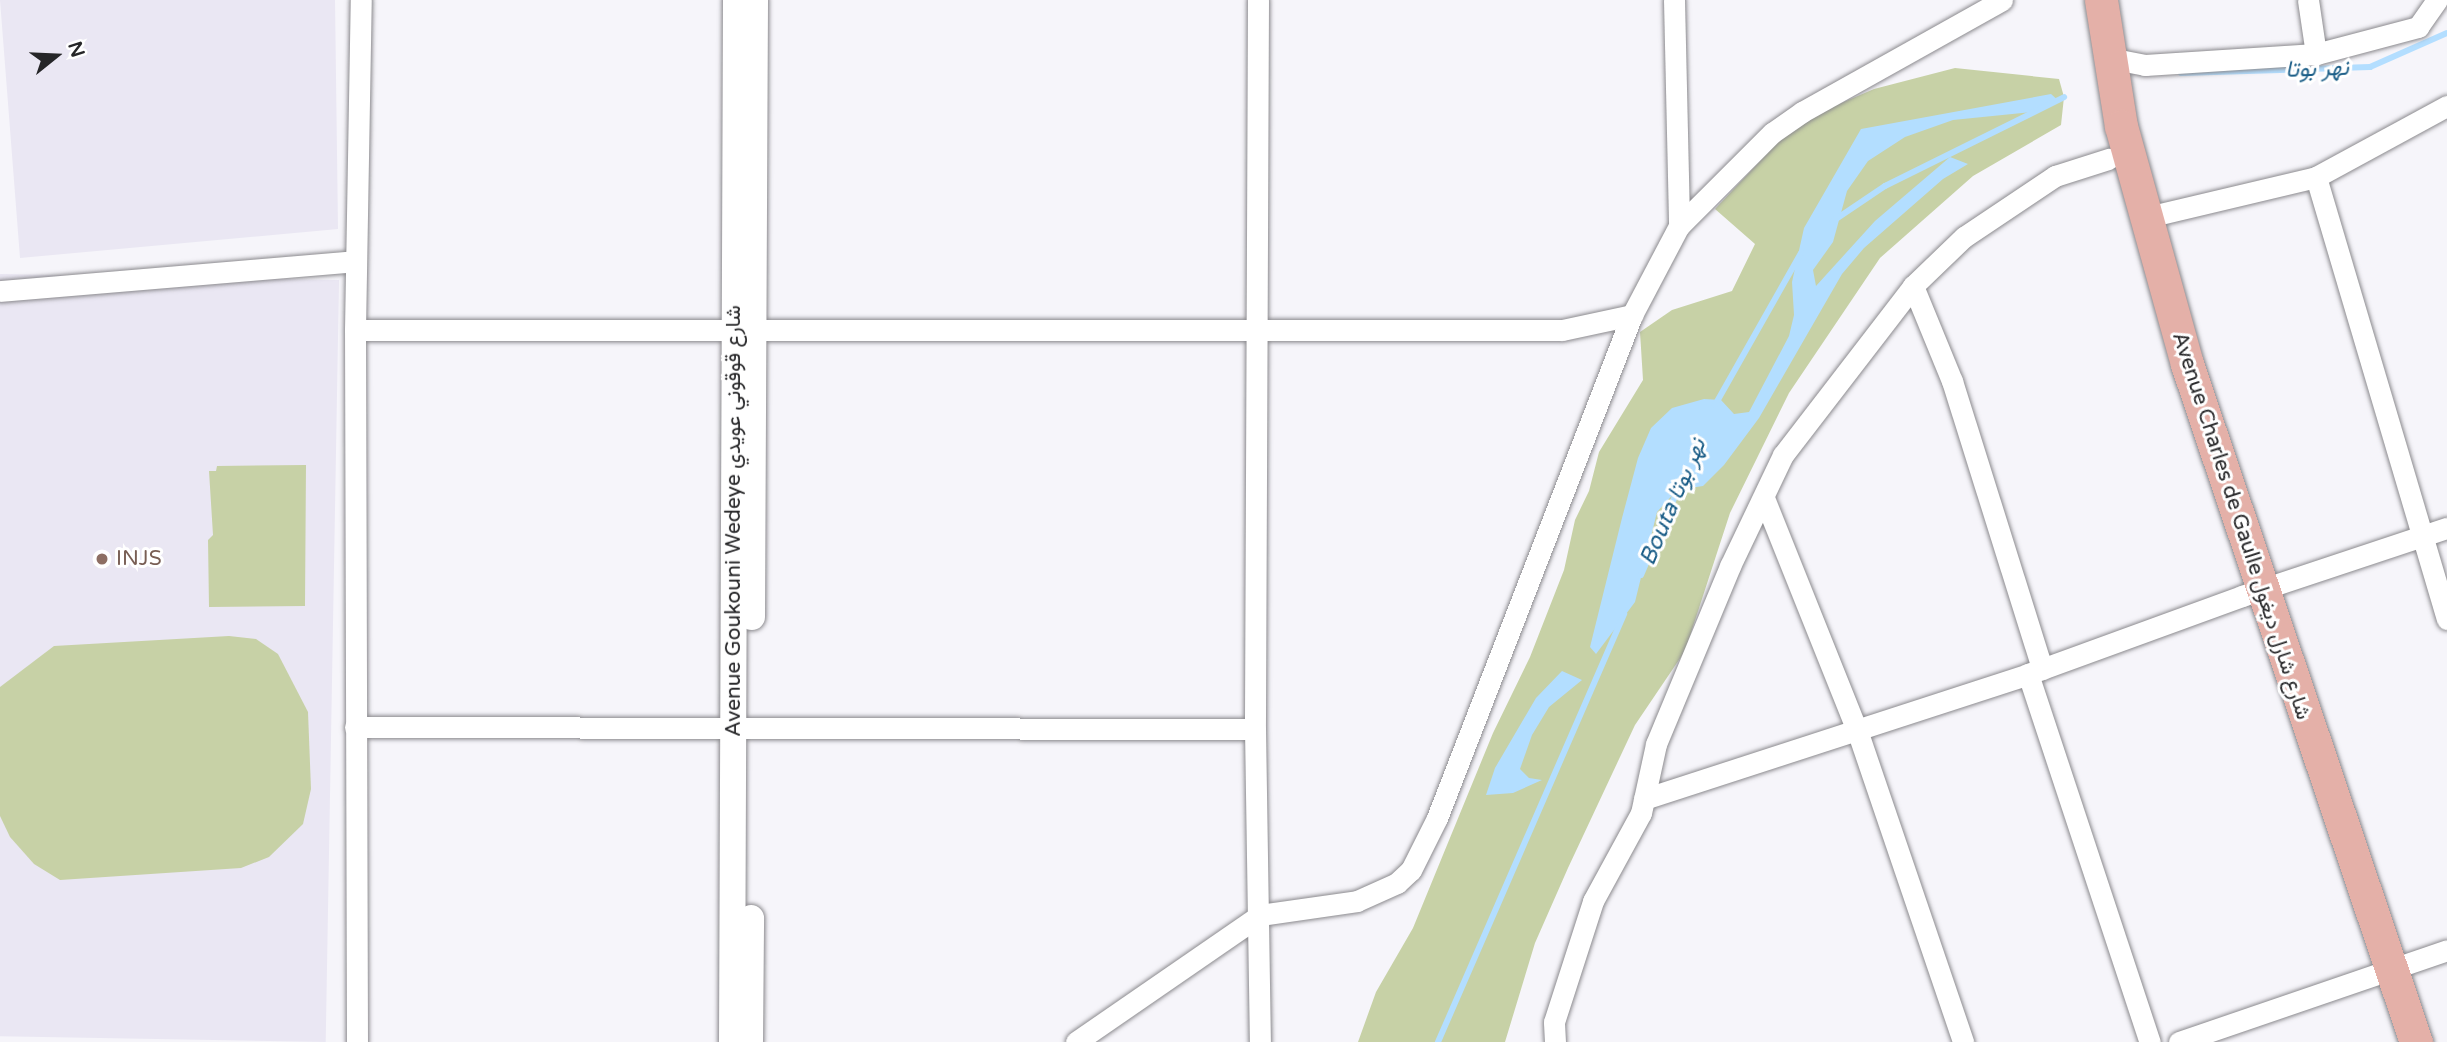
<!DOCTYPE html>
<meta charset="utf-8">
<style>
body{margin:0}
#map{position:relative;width:2447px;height:1042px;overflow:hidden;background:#f6f5fa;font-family:"Varela Round",Vazirmatn,sans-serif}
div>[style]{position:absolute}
.built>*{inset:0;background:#eae7f3;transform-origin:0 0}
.green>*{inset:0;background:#c7d1a6}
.water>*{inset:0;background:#b3deff}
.stream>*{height:6px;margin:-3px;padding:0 3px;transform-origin:3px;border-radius:3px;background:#b3deff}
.roads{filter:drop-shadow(0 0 2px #8b8a8e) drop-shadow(0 0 2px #8b8a8e)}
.minor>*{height:21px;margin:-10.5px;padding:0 10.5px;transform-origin:10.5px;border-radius:10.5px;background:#fff}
.tertiary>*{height:26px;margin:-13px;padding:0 13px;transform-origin:13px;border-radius:13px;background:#fff}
.primary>*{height:33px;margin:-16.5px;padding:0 16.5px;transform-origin:16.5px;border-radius:16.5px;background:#e4b0a8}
.dots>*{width:19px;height:19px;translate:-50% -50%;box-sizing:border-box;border:4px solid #fff;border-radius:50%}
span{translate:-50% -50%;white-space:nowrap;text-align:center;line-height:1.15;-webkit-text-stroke:6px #fff;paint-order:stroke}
.street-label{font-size:21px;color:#262628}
.education-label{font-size:21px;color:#785e54}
.left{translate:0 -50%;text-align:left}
.water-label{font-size:23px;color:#1a5d87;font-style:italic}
.north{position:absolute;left:21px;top:21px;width:70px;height:70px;-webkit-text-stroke:5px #fff;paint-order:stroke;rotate:72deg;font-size:19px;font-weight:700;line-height:28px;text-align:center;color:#262628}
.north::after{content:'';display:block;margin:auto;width:24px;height:32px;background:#262628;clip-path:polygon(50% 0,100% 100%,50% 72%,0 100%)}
</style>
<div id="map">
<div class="built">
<div style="clip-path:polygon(0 0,335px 0,338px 229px,20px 258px)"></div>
<div style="left:339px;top:280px;width:762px;height:340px;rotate:91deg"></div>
</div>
<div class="green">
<div style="clip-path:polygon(1955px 68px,2059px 79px,2064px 97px,2061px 125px,1973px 176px,1880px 258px,1789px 393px,1730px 513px,1685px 651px,1635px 725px,1568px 868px,1535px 943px,1505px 1042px,1358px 1042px,1376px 992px,1413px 928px,1493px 733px,1530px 657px,1564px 570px,1575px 520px,1589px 491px,1599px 452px,1643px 380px,1640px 332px,1672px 310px,1732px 291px,1755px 244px,1715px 209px,1797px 122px,1874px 89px)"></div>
<div style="clip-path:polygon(306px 465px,305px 606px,209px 607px,208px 540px,213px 535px,209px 471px,216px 471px,217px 466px)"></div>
<div style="clip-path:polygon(229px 636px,256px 639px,278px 654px,308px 712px,311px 789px,303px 824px,269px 857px,241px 868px,60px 880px,34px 864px,10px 837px,0 816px,0 687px,54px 646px)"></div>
</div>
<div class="water">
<div style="clip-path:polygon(2051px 94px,2060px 102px,2032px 112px,1953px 120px,1905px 137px,1868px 161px,1847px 191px,1833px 242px,1813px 270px,1816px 286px,1875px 221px,1950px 157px,1968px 164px,1943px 179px,1864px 248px,1842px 274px,1759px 418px,1724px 465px,1703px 486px,1677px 490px,1657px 512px,1635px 602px,1596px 654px,1590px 647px,1622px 518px,1638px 458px,1651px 428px,1672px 408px,1704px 399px,1721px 400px,1734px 414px,1749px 412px,1789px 336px,1794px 315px,1792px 282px,1804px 228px,1861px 129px)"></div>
<div style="clip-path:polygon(1562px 671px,1582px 680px,1549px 707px,1532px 735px,1520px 769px,1529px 778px,1542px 780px,1513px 793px,1486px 795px,1495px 768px,1536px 698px)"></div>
</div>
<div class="stream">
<div style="left:2181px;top:73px;width:189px;rotate:-1.8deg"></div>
<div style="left:2370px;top:67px;width:84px;rotate:-23.8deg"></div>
<div style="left:1833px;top:221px;width:63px;rotate:-33.9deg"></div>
<div style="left:1885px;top:186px;width:200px;rotate:-26.4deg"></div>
<div style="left:1715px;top:405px;width:175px;rotate:-60.5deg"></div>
<div style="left:1641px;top:575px;width:98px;rotate:-66.6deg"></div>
<div style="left:1438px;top:1042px;width:467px;rotate:-66.5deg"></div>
</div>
<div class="roads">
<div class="minor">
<div style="left:1258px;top:0;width:729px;rotate:90.24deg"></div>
<div style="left:1255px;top:729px;width:313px;rotate:89.1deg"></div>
<div style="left:1674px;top:0;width:226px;rotate:88.7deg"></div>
<div style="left:2308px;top:0;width:55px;rotate:81.6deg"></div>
<div style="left:2109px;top:58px;width:37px;rotate:11deg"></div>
<div style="left:2145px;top:65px;width:171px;rotate:-3.7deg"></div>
<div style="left:2316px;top:54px;width:106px;rotate:-14.8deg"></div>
<div style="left:2418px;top:27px;width:33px;rotate:-55deg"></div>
<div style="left:2316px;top:177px;width:461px;rotate:73.5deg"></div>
<div style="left:2143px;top:218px;width:178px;rotate:-13.3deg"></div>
<div style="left:2316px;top:177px;width:149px;rotate:-28.5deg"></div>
<div style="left:1913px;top:286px;width:103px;rotate:67.7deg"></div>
<div style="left:1952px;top:381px;width:302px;rotate:72.6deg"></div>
<div style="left:0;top:291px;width:357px;rotate:-4.8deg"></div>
<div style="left:355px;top:330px;width:1207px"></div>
<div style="left:1562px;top:330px;width:72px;rotate:-12.1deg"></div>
<div style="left:1764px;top:498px;width:250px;rotate:68.2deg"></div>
<div style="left:1857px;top:730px;width:330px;rotate:71.2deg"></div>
<div style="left:2028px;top:674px;width:388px;rotate:71.7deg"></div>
<div style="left:355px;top:727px;width:900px;rotate:0.13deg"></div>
<div style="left:1644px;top:799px;width:404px;rotate:-18deg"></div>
<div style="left:2028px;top:674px;width:228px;rotate:-20deg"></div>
<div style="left:2242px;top:596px;width:216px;rotate:-18.4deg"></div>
<div style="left:357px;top:1042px;width:712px;rotate:-90.16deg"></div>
<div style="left:355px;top:330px;width:330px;rotate:-89deg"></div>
<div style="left:1076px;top:1042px;width:224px;rotate:-34.6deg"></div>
<div style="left:1260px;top:915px;width:98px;rotate:-8.2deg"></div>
<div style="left:1357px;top:901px;width:44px;rotate:-24.2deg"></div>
<div style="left:1397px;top:883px;width:19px;rotate:-43deg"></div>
<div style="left:1411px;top:870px;width:58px;rotate:-63.4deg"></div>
<div style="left:1437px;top:818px;width:539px;rotate:-68.81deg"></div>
<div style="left:1632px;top:315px;width:101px;rotate:-62.2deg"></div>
<div style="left:1679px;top:226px;width:132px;rotate:-45deg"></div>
<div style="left:1772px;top:133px;width:37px;rotate:-35deg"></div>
<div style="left:1802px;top:112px;width:229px;rotate:-29.2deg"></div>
<div style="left:1555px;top:1042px;width:20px;rotate:-93deg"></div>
<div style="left:1554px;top:1022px;width:127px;rotate:-72.1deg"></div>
<div style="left:1593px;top:901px;width:100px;rotate:-61.4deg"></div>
<div style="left:1641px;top:813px;width:71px;rotate:-77.7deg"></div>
<div style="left:1656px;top:744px;width:193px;rotate:-67.4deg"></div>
<div style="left:1730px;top:566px;width:123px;rotate:-64.5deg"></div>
<div style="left:1783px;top:455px;width:213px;rotate:-52.4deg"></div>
<div style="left:1913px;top:286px;width:71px;rotate:-43.9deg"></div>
<div style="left:1964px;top:237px;width:110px;rotate:-33.8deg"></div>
<div style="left:2055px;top:176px;width:56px;rotate:-17.8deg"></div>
<div style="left:2179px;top:1042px;width:283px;rotate:-18.9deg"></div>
</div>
<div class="tertiary">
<div style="left:752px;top:617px;width:617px;rotate:-89.72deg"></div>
<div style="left:732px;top:1042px;width:1042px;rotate:-89.78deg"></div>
<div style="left:750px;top:1042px;width:124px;rotate:-89.5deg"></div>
</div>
<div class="primary">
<div style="left:2101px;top:0;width:128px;rotate:81deg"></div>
<div style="left:2121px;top:126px;width:247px;rotate:74.5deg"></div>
<div style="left:2187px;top:364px;width:716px;rotate:71.34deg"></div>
</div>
</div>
<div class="dots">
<div style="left:102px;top:559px;background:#8d6e63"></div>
</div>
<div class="street-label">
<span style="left:734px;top:521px;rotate:-90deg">Avenue Goukouni Wedeye شارع قوقوني عويدي</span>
<span style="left:2241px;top:526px;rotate:72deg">Avenue Charles de Gaulle شارع شارل ديغول</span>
</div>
<div class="education-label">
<span class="left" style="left:116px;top:559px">INJS</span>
</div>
<div class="water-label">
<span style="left:2317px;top:69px;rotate:-2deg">نهر بوتا</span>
<span style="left:1673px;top:502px;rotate:-67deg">Bouta نهر بوتا</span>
</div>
<div class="north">N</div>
</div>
